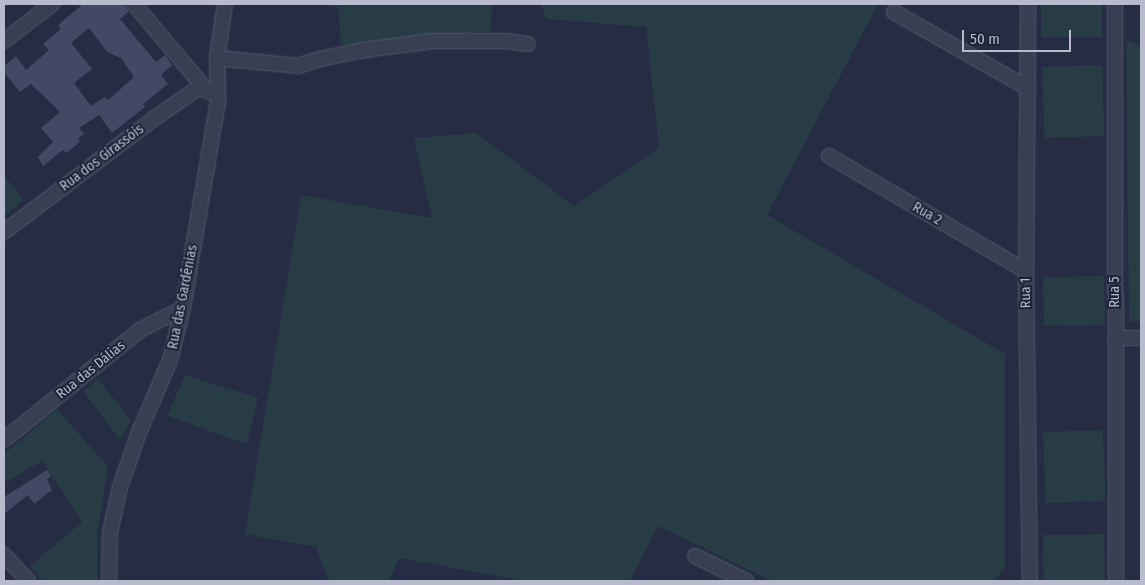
<!DOCTYPE html>
<meta charset="utf-8">
<style>
body{margin:0}
#map{position:relative;width:1145px;height:585px;overflow:hidden;background:#252c44;font-family:"Fira Sans Condensed",sans-serif}
div>[style]{position:absolute}
.green>*{inset:0;background:#273c45;transform-origin:0 0}
.building>*{inset:0;background:#424964}
.roads{filter:drop-shadow(0 0 1px #555a6d) drop-shadow(0 0 1px #555a6d)}
.minor>*{height:14px;margin:-7px;padding:0 7px;transform-origin:7px;border-radius:7px;background:#393f53}
span{translate:-50% -50%;white-space:nowrap;text-align:center;line-height:1.15;-webkit-text-stroke:4px #1e2438;paint-order:stroke}
.street-label{font-size:14px;color:#b7bbcd}
.frame{position:absolute;inset:0;border:5px solid #b7bbcd;pointer-events:none}
.scale{position:absolute;left:962px;top:30px;width:109px;height:22px;box-sizing:border-box;border:2px solid #b7bbcd;border-top:0;padding-left:6px;font-size:15px;line-height:18px;white-space:nowrap;color:#b7bbcd;-webkit-text-stroke:4px #1e2438;paint-order:stroke}
</style>
<div id="map">
<div class="green">
<div style="clip-path:polygon(325px 4px,492px 4px,491px 31px,341px 45px,338px 8px)"></div>
<div style="clip-path:polygon(541px 4px,878px 4px,767px 215px,1005px 354px,1005px 568px,993px 581px,772px 581px,658px 526px,630px 581px,524px 581px,399px 558px,389px 581px,329px 581px,316px 547px,245px 534px,301px 195px,432px 218px,414px 138px,476px 133px,574px 206px,659px 148px,646px 27px,546px 19px)"></div>
<div style="left:1041px;top:4px;width:61px;height:33px"></div>
<div style="clip-path:polygon(1126px 40px,1141px 46px,1141px 321px,1129px 322px)"></div>
<div style="left:1102px;top:65px;width:71px;height:60px;rotate:88deg"></div>
<div style="clip-path:polygon(4px 176px,24px 200px,4px 216px)"></div>
<div style="left:1104px;top:276px;width:49px;height:61px;rotate:89deg"></div>
<div style="clip-path:polygon(185px 375px,258px 398px,247px 444px,167px 416px)"></div>
<div style="clip-path:polygon(98px 379px,131px 420px,120px 440px,83px 391px)"></div>
<div style="clip-path:polygon(57px 409px,108px 467px,97px 534px,98px 581px,43px 581px,30px 566px,82px 522px,42px 461px,4px 483px,4px 454px)"></div>
<div style="left:1103px;top:430px;width:71px;height:60px;rotate:88deg"></div>
<div style="left:1104px;top:534px;width:47px;height:61px;rotate:89deg"></div>
</div>
<div class="building">
<div style="clip-path:polygon(evenodd,83px 4px,123px 4px,129px 11px,120px 19px,156px 62px,165px 55px,172px 65px,161px 75px,168px 84px,143px 104px,145px 107px,112px 133px,99px 115px,79px 128px,84px 134px,78px 139px,80px 142px,66px 153px,63px 150px,43px 166px,38px 157px,53px 142px,41px 128px,60px 112px,31px 84px,20px 92px,4px 72px,4px 66px,16px 56px,26px 70px,49px 50px,43px 44px,61px 29px,58px 25px,83px 4px,89px 28px,107px 52px,121px 58px,134px 77px,108px 100px,105px 97px,91px 106px,74px 83px,92px 69px,71px 43px,89px 28px)"></div>
<div style="clip-path:polygon(47px 470px,51px 476px,47px 479px,52px 490px,34px 504px,28px 495px,4px 514px,4px 497px)"></div>
</div>
<div class="roads">
<div class="minor">
<div style="left:134px;top:4px;width:115px;rotate:49.9deg"></div>
<div style="left:1028px;top:4px;width:267px;rotate:90.4deg"></div>
<div style="left:1026px;top:271px;width:310px;rotate:89.3deg"></div>
<div style="left:1115px;top:4px;width:577px;rotate:89.9deg"></div>
<div style="left:894px;top:12px;width:154px;rotate:29.6deg"></div>
<div style="left:4px;top:41px;width:61px;rotate:-37.6deg"></div>
<div style="left:217px;top:58px;width:81px;rotate:5.6deg"></div>
<div style="left:298px;top:66px;width:23px;rotate:-18deg"></div>
<div style="left:320px;top:59px;width:45px;rotate:-11.6deg"></div>
<div style="left:364px;top:50px;width:69px;rotate:-7.5deg"></div>
<div style="left:432px;top:41px;width:74px"></div>
<div style="left:506px;top:41px;width:22px;rotate:8deg"></div>
<div style="left:829px;top:156px;width:228px;rotate:30.3deg"></div>
<div style="left:4px;top:232px;width:189px;rotate:-37.1deg"></div>
<div style="left:155px;top:118px;width:56px;rotate:-34.8deg"></div>
<div style="left:1115px;top:338px;width:26px"></div>
<div style="left:4px;top:440px;width:175px;rotate:-39deg"></div>
<div style="left:140px;top:330px;width:48px;rotate:-27.1deg"></div>
<div style="left:4px;top:555px;width:35px;rotate:47deg"></div>
<div style="left:695px;top:556px;width:57px;rotate:26.1deg"></div>
<div style="left:109px;top:581px;width:49px;rotate:-88.8deg"></div>
<div style="left:110px;top:532px;width:46px;rotate:-77.5deg"></div>
<div style="left:120px;top:487px;width:60px;rotate:-70.7deg"></div>
<div style="left:140px;top:430px;width:76px;rotate:-66.8deg"></div>
<div style="left:170px;top:360px;width:54px;rotate:-76deg"></div>
<div style="left:183px;top:308px;width:210px;rotate:-80.4deg"></div>
<div style="left:218px;top:101px;width:43px;rotate:-91.3deg"></div>
<div style="left:217px;top:58px;width:55px;rotate:-81.6deg"></div>
</div>
</div>
<div class="street-label">
<span style="left:102px;top:158px;rotate:-37deg">Rua dos Girassóis</span>
<span style="left:927px;top:214px;rotate:30deg">Rua 2</span>
<span style="left:1115px;top:292px;rotate:-90deg">Rua 5</span>
<span style="left:1026px;top:293px;rotate:-91deg">Rua 1</span>
<span style="left:183px;top:297px;rotate:-79deg">Rua das Gardênias</span>
<span style="left:91px;top:370px;rotate:-39deg">Rua das Dálias</span>
</div>
<div class="frame"></div>
<div class="scale">50 m</div>
</div>
